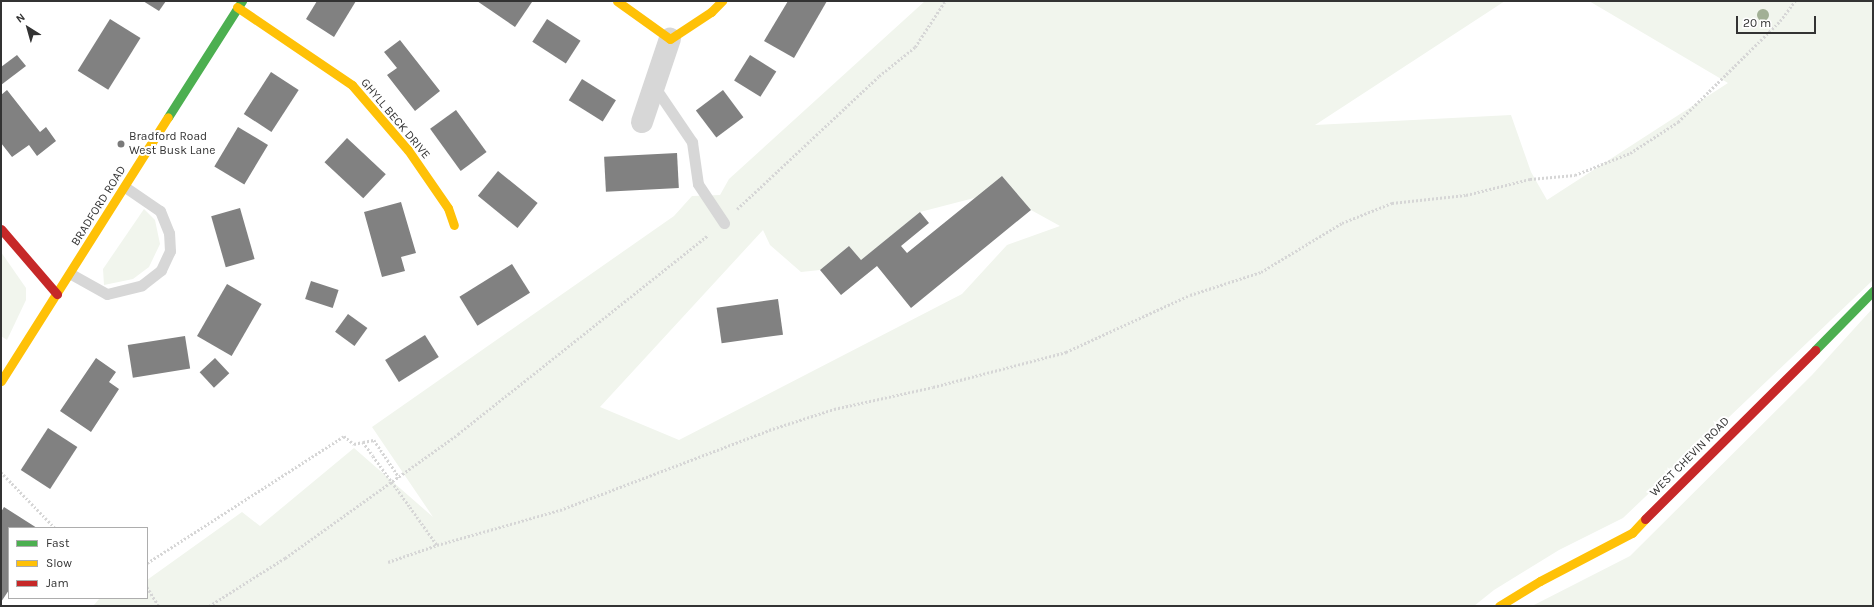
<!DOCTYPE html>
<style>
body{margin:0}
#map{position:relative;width:1874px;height:607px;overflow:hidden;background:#fff;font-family:Karla,sans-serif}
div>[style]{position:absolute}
.green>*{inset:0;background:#f1f5ed}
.building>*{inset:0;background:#818181;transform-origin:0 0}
.path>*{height:2.5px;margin-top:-1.25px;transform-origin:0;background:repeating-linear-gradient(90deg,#d6d6d6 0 2px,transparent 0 4px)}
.lane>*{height:11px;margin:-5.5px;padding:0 5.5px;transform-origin:5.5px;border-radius:5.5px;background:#d7d7d7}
.street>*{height:22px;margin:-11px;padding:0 11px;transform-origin:11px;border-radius:11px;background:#d7d7d7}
.fast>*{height:9px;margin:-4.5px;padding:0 4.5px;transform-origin:4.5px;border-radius:4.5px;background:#4caf50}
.slow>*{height:9px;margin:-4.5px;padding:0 4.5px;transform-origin:4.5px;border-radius:4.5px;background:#ffc107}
.jam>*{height:9px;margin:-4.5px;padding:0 4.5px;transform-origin:4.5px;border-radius:4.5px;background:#c62828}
.path-bridge>*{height:2.5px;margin-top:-1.25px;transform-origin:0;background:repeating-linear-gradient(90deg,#d6d6d6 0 2px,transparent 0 4px)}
.trees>*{width:12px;height:12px;margin:-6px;border-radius:50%;background:#a2b095}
.dots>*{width:11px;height:11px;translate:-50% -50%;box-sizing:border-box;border:2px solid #fff;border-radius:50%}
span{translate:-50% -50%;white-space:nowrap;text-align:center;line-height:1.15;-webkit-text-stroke:4px #fff;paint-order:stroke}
.street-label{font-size:12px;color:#333}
.poi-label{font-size:12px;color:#333}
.left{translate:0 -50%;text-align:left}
.frame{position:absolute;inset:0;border:2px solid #333;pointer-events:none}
.legend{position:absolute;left:8px;top:527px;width:140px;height:72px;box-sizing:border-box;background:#fff;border:1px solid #adadad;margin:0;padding:5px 7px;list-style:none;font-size:12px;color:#333}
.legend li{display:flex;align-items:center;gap:8px;height:20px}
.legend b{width:20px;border:1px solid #adadad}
.north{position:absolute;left:8px;top:8px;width:40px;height:40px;-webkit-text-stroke:3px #fff;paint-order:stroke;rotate:323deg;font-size:11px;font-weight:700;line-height:16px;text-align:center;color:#333}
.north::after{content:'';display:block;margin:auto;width:14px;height:18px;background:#333;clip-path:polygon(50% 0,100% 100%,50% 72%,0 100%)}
.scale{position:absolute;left:1736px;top:16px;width:80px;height:18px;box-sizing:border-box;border:2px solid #333;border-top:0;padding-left:5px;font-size:12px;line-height:14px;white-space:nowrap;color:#333;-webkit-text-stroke:3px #fff;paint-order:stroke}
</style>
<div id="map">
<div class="green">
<div style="clip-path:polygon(evenodd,925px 1px,1505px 1px,1315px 125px,1511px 115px,1531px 172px,1547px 200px,1728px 83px,1589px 1px,1873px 1px,1873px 280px,1623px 518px,1559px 550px,1494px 590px,1474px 606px,93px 606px,100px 598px,147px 598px,147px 580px,242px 512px,260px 526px,354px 448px,433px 517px,372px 427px,674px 216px,692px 196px,720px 195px,729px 179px,925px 1px,1002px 176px,1031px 210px,1060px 226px,1007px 245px,962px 294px,679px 440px,600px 407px,763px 230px,770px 245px,801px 272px,820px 270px,849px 246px,861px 260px,920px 212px,978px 197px,1002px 176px)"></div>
<div style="clip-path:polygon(144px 209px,155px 220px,160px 244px,149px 267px,133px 279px,104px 285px,103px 269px)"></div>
<div style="clip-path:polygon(1px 252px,26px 288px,26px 300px,7px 340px,1px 336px)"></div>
<div style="clip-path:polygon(1873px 308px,1873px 606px,1532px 606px,1630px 556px,1812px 375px)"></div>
</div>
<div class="building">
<div style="clip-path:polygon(143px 1px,166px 1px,159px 11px)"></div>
<div style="clip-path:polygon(317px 1px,356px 1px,334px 37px,306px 19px)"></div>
<div style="clip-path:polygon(477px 1px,531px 1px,532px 2px,515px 27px)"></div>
<div style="clip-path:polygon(788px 1px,827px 1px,794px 58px,764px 41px)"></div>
<div style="left:110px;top:19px;width:36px;height:61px;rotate:32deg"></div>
<div style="left:547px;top:19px;width:40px;height:27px;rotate:33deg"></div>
<div style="clip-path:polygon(400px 40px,440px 91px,415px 111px,387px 75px,397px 68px,384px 52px)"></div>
<div style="clip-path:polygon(17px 55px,26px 66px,1px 85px,1px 67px)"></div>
<div style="left:750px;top:55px;width:31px;height:30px;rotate:32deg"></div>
<div style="left:271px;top:72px;width:33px;height:50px;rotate:33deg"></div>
<div style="left:582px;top:79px;width:40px;height:25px;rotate:32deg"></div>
<div style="clip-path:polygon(7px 90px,40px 132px,46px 127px,56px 141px,37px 156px,29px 145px,12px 157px,1px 143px,1px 95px)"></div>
<div style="left:723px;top:90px;width:34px;height:34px;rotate:53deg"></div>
<div style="left:456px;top:110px;width:52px;height:32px;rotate:54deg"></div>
<div style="left:238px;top:127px;width:35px;height:46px;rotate:31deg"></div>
<div style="left:347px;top:138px;width:53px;height:33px;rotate:43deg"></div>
<div style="left:677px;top:153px;width:35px;height:73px;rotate:87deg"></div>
<div style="left:498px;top:171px;width:51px;height:32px;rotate:39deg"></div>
<div style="clip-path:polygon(1002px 176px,1031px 210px,911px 308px,877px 266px,841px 295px,820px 270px,849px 246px,861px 260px,920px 212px,929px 223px,901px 246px,907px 253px)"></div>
<div style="clip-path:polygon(401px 202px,416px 253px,401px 257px,405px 271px,382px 277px,364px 212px)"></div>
<div style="left:240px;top:208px;width:53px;height:30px;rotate:74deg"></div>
<div style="left:512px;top:264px;width:34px;height:62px;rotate:58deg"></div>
<div style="left:311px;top:281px;width:29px;height:19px;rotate:18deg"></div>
<div style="left:227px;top:284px;width:40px;height:60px;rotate:30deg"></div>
<div style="left:778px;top:299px;width:36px;height:62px;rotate:82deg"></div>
<div style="left:348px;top:314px;width:24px;height:22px;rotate:36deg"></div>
<div style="left:425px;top:335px;width:26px;height:47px;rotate:58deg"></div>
<div style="left:185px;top:336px;width:33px;height:58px;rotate:81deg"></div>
<div style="clip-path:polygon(96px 358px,116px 372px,109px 382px,119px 389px,91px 432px,60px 411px)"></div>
<div style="left:215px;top:358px;width:21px;height:21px;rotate:47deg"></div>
<div style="left:48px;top:428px;width:35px;height:50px;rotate:33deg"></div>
<div style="clip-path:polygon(4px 507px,37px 528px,9px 528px,9px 590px,1px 602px,1px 512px)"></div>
</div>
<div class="path">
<div style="left:737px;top:209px;width:195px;rotate:-43.1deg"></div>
<div style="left:879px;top:76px;width:46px;rotate:-38.9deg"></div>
<div style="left:915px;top:47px;width:55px;rotate:-56.9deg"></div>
<div style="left:363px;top:442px;width:11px;rotate:-10deg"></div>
<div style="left:374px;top:440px;width:45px;rotate:56deg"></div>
<div style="left:1px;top:472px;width:78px;rotate:46deg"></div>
<div style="left:410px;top:507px;width:47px;rotate:54.6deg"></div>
<div style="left:388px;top:562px;width:52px;rotate:-19.1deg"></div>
<div style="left:437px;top:545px;width:128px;rotate:-15.9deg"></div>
<div style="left:560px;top:510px;width:224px;rotate:-20.9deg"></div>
<div style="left:769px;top:430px;width:68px;rotate:-17.9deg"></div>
<div style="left:834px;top:409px;width:101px;rotate:-12.5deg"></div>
<div style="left:933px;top:387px;width:138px;rotate:-14.7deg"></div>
<div style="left:1066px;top:352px;width:136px;rotate:-24.7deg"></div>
<div style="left:1190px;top:295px;width:75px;rotate:-17.9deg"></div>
<div style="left:1261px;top:272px;width:95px;rotate:-31.2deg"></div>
<div style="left:1342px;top:223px;width:54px;rotate:-21.8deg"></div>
<div style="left:1392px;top:203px;width:74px;rotate:-6.2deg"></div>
<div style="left:1466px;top:195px;width:66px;rotate:-14deg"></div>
<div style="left:1530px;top:179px;width:45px;rotate:-5.1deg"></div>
<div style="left:1575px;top:175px;width:59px;rotate:-21.8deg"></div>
<div style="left:1630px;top:153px;width:57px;rotate:-32.9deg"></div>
<div style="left:1678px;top:122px;width:144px;rotate:-44.7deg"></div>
<div style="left:1780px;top:21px;width:25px;rotate:-53deg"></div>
<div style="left:147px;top:563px;width:234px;rotate:-32.8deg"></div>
<div style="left:344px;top:436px;width:13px;rotate:39deg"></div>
<div style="left:354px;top:444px;width:9px;rotate:-13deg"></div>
<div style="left:363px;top:442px;width:17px;rotate:54deg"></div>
<div style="left:147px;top:587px;width:22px;rotate:58deg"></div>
<div style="left:209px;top:606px;width:90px;rotate:-32.3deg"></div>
<div style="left:285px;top:558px;width:213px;rotate:-35.6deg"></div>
<div style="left:458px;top:434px;width:320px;rotate:-38.5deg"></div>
</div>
<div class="lane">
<div style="left:654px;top:86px;width:68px;rotate:55.8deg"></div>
<div style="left:692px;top:142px;width:42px;rotate:81.9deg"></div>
<div style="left:698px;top:184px;width:47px;rotate:56.3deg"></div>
<div style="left:71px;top:274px;width:41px;rotate:29.1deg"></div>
<div style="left:107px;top:294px;width:36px;rotate:-14deg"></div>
<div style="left:142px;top:285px;width:24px;rotate:-38deg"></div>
<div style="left:161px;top:270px;width:21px;rotate:-65deg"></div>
<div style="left:170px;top:251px;width:18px;rotate:-93deg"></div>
<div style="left:169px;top:233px;width:24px;rotate:-112deg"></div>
<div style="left:160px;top:211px;width:42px;rotate:-145.6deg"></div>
</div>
<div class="street">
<div style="left:642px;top:122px;width:88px;rotate:-71.4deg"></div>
</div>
<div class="fast">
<div style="left:168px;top:117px;width:138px;rotate:-57.5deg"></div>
<div style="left:1815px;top:350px;width:83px;rotate:-45.5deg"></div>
</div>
<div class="slow">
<div style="left:617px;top:1px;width:65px;rotate:35.6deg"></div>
<div style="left:670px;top:39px;width:49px;rotate:-33.4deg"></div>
<div style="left:711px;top:12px;width:16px;rotate:-45deg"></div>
<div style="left:237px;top:7px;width:139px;rotate:34.1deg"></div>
<div style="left:352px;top:85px;width:86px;rotate:49.3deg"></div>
<div style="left:408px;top:150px;width:70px;rotate:55.4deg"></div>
<div style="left:448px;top:208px;width:18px;rotate:71deg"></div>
<div style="left:1px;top:381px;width:312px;rotate:-57.7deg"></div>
<div style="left:1499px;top:606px;width:48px;rotate:-31.4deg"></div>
<div style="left:1540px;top:581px;width:104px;rotate:-27.6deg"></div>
<div style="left:1632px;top:533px;width:19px;rotate:-47deg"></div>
</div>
<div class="jam">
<div style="left:1px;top:229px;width:86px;rotate:49.3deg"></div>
<div style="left:1645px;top:519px;width:240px;rotate:-44.8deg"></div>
</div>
<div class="path-bridge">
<div style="left:373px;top:456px;width:63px;rotate:54deg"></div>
</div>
<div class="trees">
<div style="left:1763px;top:15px"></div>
</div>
<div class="dots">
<div style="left:121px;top:144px;background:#7a7a7a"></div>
</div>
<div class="street-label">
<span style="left:395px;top:119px;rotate:50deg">GHYLL BECK DRIVE</span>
<span style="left:99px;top:206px;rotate:-58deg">BRADFORD ROAD</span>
<span style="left:1690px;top:457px;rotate:-45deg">WEST CHEVIN ROAD</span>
</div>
<div class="poi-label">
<span class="left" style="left:129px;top:144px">Bradford Road<br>West Busk Lane</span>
</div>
<div class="frame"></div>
<ul class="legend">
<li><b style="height:5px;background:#4caf50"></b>Fast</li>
<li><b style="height:5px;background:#ffc107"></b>Slow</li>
<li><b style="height:5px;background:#c62828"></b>Jam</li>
</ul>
<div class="north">N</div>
<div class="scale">20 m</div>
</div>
